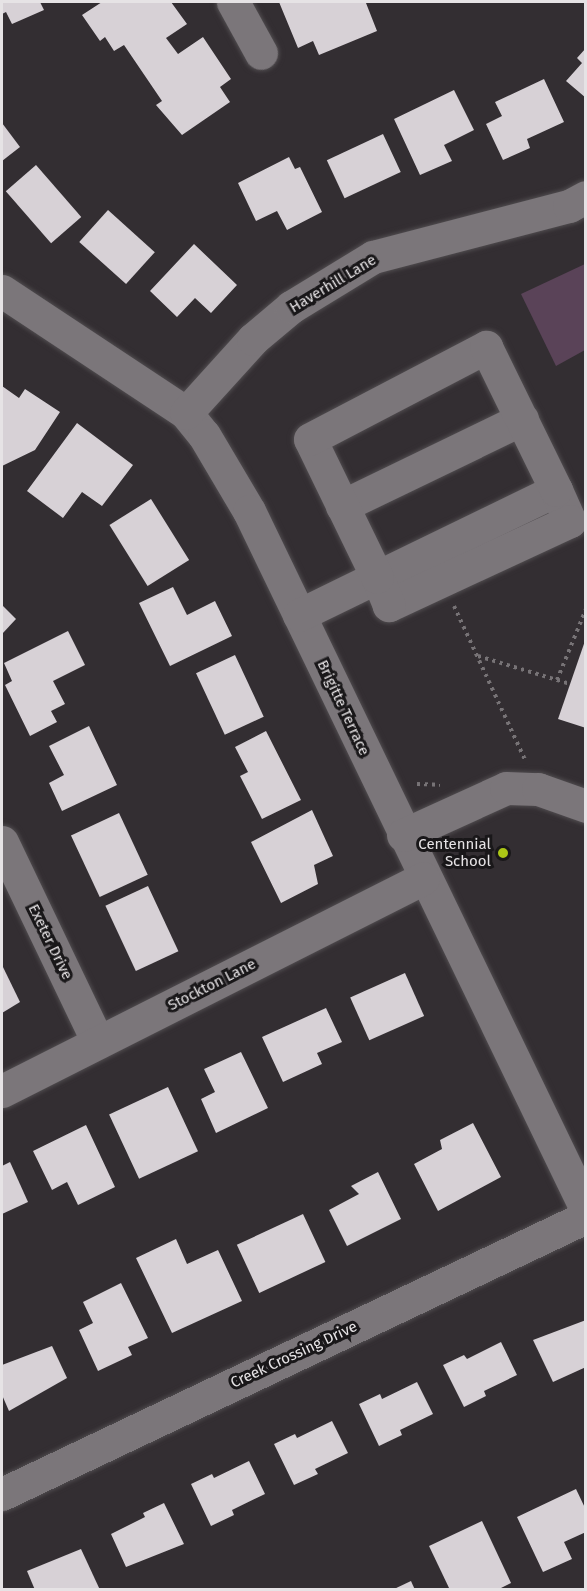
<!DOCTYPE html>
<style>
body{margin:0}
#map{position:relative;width:587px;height:1591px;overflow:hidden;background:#332e32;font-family:"Fira Sans",sans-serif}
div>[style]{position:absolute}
.green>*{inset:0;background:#5a4358}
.building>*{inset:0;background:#d7d1d6;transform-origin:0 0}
.path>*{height:4px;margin-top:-2px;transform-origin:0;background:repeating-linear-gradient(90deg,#777376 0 3px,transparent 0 7.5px)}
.roads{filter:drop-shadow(0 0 2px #504c4f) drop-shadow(0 0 2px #504c4f)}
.minor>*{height:33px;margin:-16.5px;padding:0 16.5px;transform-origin:16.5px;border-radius:16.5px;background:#7b767a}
.dots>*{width:16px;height:16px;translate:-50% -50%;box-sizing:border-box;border:3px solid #191719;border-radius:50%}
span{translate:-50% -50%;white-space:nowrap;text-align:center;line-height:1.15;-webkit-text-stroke:6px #191719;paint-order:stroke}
.street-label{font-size:15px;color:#e6e3e5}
.poi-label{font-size:15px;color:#e6e3e5}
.right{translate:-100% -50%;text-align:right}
.frame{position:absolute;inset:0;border:3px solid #e6e3e5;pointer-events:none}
</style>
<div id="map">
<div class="green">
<div style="clip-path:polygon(585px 264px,585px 350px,556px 366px,521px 294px)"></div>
</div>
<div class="building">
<div style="clip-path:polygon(2px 2px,40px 2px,44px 10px,12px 24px,6px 12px,2px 14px)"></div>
<div style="clip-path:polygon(102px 2px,171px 2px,187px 24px,166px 38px,178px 54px,203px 37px,231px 79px,220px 87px,230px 102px,182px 135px,156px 105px,162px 101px,124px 45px,114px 51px,105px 37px,100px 41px,82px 15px)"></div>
<div style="clip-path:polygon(279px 2px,366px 3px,377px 31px,319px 55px,313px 41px,298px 48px)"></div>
<div style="clip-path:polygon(586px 48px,586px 98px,566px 81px,582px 63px,577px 58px)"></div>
<div style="clip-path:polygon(544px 79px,564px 122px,527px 139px,530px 148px,503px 160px,486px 124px,502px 116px,495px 102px)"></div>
<div style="clip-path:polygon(454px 90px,474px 130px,444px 145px,452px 161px,420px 175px,394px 119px)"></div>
<div style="clip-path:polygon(2px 123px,20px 147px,2px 161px)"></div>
<div style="left:383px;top:134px;width:42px;height:62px;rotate:65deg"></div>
<div style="clip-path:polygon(289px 157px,295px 169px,300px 167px,322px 212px,287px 230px,277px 211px,256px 221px,238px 183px)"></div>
<div style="left:36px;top:165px;width:69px;height:40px;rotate:49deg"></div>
<div style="left:108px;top:210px;width:63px;height:43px;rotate:42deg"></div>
<div style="clip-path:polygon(194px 244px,237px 285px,211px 313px,195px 298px,177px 317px,150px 291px)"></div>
<div style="clip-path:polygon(2px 386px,19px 398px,25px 389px,60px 412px,35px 450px,2px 466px)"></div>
<div style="clip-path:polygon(77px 423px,133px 465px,102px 506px,82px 492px,63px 518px,27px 491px)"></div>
<div style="left:151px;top:499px;width:72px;height:49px;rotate:58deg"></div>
<div style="clip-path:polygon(173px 587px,187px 615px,215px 601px,232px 636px,170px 666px,139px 603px)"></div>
<div style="clip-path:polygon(2px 605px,16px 619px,2px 634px)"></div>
<div style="clip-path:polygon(68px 631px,85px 665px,53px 681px,65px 704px,51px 711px,57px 722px,30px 736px,5px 685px,12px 681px,4px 663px)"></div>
<div style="clip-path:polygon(586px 638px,586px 728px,558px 719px)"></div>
<div style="left:235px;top:655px;width:68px;height:43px;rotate:65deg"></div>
<div style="clip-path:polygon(89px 726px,117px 785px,62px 811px,49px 783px,64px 775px,49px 746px)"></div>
<div style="clip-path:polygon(266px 731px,301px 800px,262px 819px,240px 776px,248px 772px,235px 747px)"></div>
<div style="clip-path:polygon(312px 810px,333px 856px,314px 865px,318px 884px,281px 903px,251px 842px)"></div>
<div style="left:119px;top:813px;width:68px;height:53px;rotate:65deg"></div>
<div style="left:148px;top:886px;width:72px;height:47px;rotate:65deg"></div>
<div style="clip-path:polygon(2px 965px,20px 1002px,2px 1013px)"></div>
<div style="left:405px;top:973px;width:47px;height:60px;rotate:66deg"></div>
<div style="clip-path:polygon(326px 1008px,342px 1042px,317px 1053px,322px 1064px,283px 1082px,262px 1037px)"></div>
<div style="clip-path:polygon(241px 1052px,268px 1108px,216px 1133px,201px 1099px,215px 1092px,204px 1069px)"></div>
<div style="left:168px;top:1087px;width:71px;height:65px;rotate:65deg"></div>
<div style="clip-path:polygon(473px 1123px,501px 1177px,438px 1211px,414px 1164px,442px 1149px,440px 1140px)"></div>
<div style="clip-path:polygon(86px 1125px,115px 1187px,78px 1205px,67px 1182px,52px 1190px,33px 1151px)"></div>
<div style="clip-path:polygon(10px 1162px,28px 1202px,2px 1214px,2px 1166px)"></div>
<div style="clip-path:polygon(378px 1172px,401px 1219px,347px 1246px,329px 1210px,359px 1194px,351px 1186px)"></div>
<div style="left:303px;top:1214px;width:53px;height:73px;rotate:65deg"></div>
<div style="clip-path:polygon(176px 1239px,187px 1264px,218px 1250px,242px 1301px,172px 1333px,136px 1258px)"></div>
<div style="clip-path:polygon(121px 1283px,148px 1338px,128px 1347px,132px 1355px,98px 1371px,79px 1330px,93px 1323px,83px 1302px)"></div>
<div style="clip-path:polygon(586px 1320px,586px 1367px,553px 1382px,533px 1340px)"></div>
<div style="clip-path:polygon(501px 1342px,517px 1375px,484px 1391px,486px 1396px,464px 1407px,443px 1365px,464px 1355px,467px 1359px)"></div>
<div style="clip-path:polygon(52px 1346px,67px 1378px,9px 1411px,2px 1395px,2px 1365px)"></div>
<div style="clip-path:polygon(417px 1382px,433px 1414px,400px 1430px,402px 1435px,379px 1446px,359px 1404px,380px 1394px,382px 1399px)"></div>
<div style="clip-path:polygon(332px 1421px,348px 1453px,315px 1469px,318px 1474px,294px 1485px,274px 1444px,295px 1434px,297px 1438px)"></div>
<div style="clip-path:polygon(249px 1461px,265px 1494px,232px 1510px,234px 1515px,211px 1526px,191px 1484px,212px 1474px,214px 1478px)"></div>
<div style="clip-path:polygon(576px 1489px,586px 1510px,586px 1532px,564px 1542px,572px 1559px,543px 1572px,517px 1517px)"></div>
<div style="clip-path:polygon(164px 1503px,184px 1544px,126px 1567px,111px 1534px,145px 1517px,143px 1513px)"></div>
<div style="clip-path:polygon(482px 1521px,511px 1583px,497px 1590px,450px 1590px,429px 1546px)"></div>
<div style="clip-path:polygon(81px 1549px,100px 1590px,35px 1590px,27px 1571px)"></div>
<div style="clip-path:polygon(411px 1581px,415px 1590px,392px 1590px)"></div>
</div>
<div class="path">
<div style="left:454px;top:606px;width:170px;rotate:65.2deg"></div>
<div style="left:478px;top:656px;width:96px;rotate:16.9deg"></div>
<div style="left:557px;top:680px;width:77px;rotate:-67.8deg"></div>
<div style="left:417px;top:784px;width:23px;rotate:2deg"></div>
</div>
<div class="roads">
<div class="minor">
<div style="left:233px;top:2px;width:58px;rotate:61.2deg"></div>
<div style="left:2px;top:291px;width:221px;rotate:33.5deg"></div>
<div style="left:186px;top:413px;width:28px;rotate:51deg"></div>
<div style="left:204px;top:435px;width:88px;rotate:59.4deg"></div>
<div style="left:249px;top:511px;width:775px;rotate:64.23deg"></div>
<div style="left:186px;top:413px;width:100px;rotate:-47.8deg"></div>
<div style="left:253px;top:339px;width:50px;rotate:-40.1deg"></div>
<div style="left:291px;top:307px;width:96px;rotate:-31.4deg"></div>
<div style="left:373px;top:257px;width:203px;rotate:-14.6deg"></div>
<div style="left:569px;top:206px;width:19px;rotate:-28deg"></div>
<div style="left:342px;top:506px;width:200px;rotate:-25.8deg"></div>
<div style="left:299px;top:615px;width:87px;rotate:-26deg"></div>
<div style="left:377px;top:577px;width:199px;rotate:-25.9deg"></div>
<div style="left:556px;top:490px;width:34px;rotate:66deg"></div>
<div style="left:570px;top:521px;width:200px;rotate:155.1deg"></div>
<div style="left:389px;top:605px;width:30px;rotate:-113deg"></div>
<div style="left:377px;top:577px;width:153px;rotate:-115.9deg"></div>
<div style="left:310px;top:439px;width:199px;rotate:-27.6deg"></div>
<div style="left:486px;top:347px;width:159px;rotate:63.9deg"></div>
<div style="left:403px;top:835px;width:113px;rotate:-24.5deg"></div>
<div style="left:506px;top:788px;width:32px;rotate:2deg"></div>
<div style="left:538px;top:789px;width:51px;rotate:19.5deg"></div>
<div style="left:2px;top:842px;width:222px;rotate:64.4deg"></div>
<div style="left:2px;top:1091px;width:472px;rotate:-26.8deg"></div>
<div style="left:2px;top:1494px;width:646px;rotate:-25.38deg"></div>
</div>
</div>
<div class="dots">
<div style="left:503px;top:853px;background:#abc616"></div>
</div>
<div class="street-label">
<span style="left:333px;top:284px;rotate:-31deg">Haverhill Lane</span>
<span style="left:343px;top:708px;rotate:65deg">Brigitte Terrace</span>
<span style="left:50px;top:942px;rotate:64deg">Exeter Drive</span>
<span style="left:212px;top:985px;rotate:-27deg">Stockton Lane</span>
<span style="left:294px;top:1355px;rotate:-25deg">Creek Crossing Drive</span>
</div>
<div class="poi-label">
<span class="right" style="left:491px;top:853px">Centennial<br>School</span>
</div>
<div class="frame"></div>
</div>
